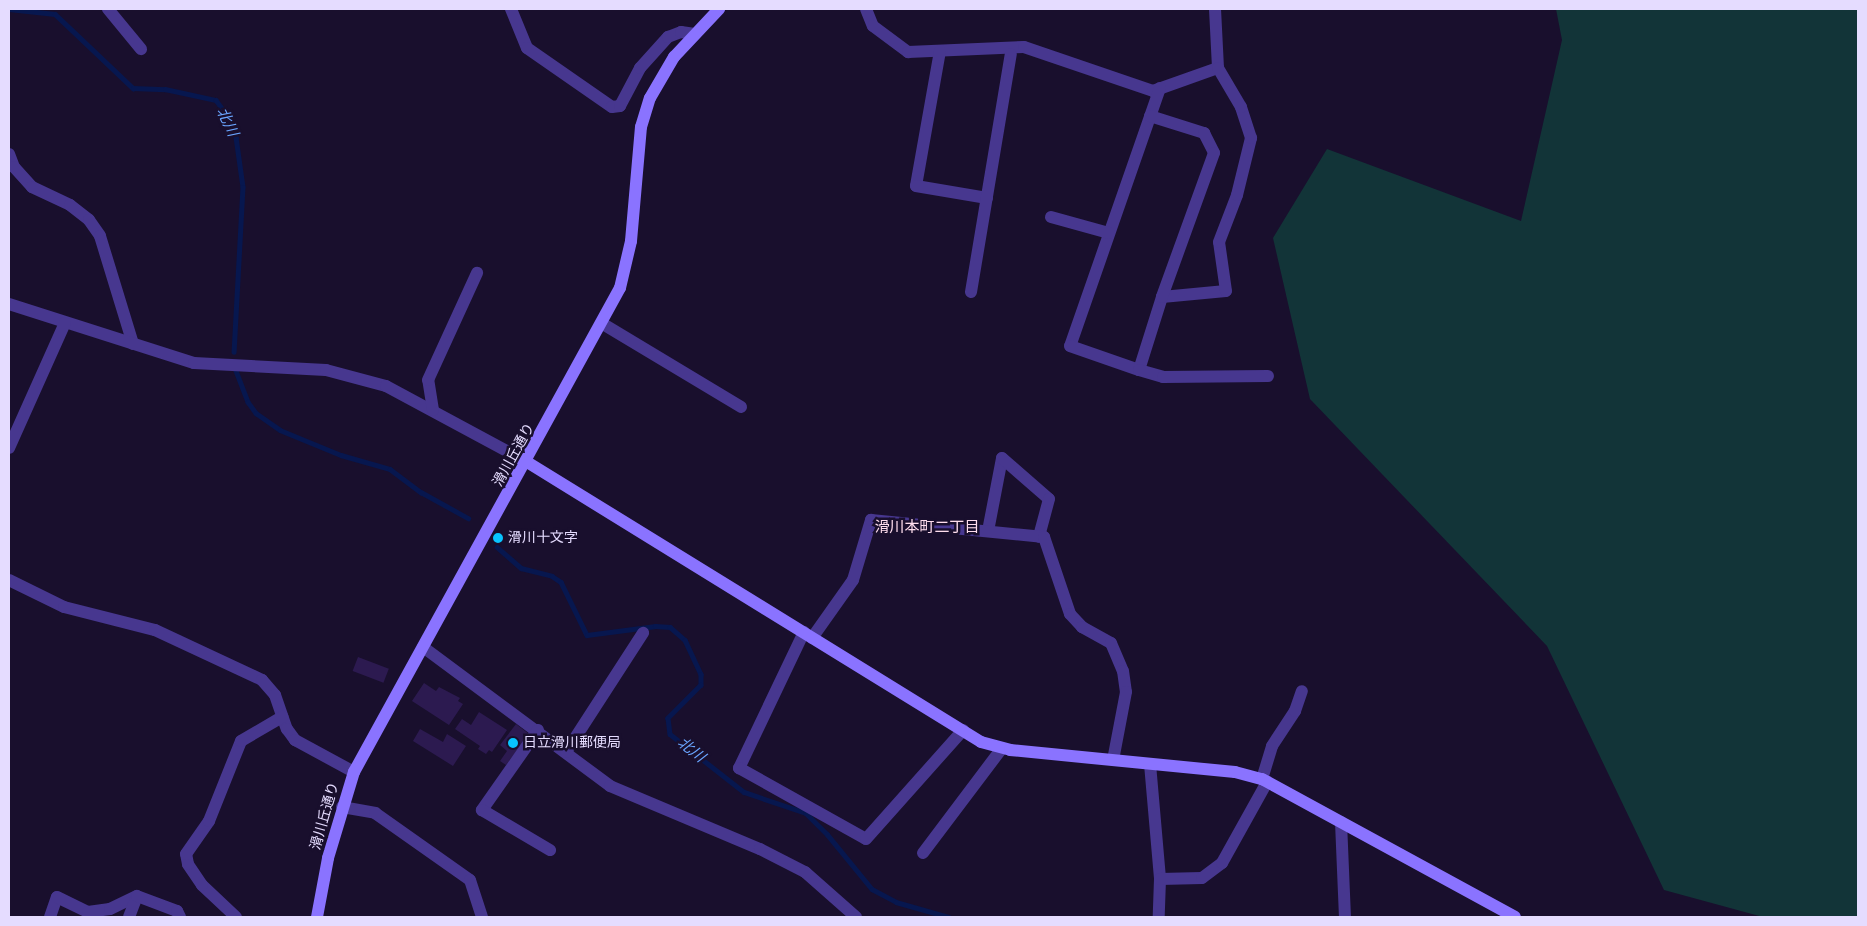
<!DOCTYPE html>
<meta charset="utf-8">
<style>
body{margin:0}
#map{position:relative;width:1867px;height:926px;overflow:hidden;background:#190f2d;font-family:Figtree,"Noto Sans JP",sans-serif}
div>[style]{position:absolute}
.green>*{inset:0;background:#123438}
.stream>*{height:4.5px;margin:-2.25px;padding:0 2.25px;transform-origin:2.25px;border-radius:2.25px;background:#07174f}
.building>*{inset:0;background:#2c1a50;transform-origin:0 0}
.street>*{height:12px;margin:-6px;padding:0 6px;transform-origin:6px;border-radius:6px;background:#47378f}
.secondary>*{height:12px;margin:-6px;padding:0 6px;transform-origin:6px;border-radius:6px;background:#8a73ff}
.dots>*{width:14px;height:14px;translate:-50% -50%;box-sizing:border-box;border:2px solid #190f2d;border-radius:50%}
span{translate:-50% -50%;white-space:nowrap;text-align:center;line-height:1.15;-webkit-text-stroke:5px #190f2d;paint-order:stroke}
.street-label{font-size:14px;color:#e5dcff}
.poi-label{font-size:14px;color:#e5dcff}
.left{translate:0 -50%;text-align:left}
.water-label{font-size:15px;color:#6aa5ff;font-style:italic}
.neighbourhood-label{font-size:15px;color:#ffdeee}
.frame{position:absolute;inset:0;border:10px solid #e5dcff;pointer-events:none}
</style>
<div id="map">
<div class="green">
<div style="clip-path:polygon(1556px 9px,1858px 9px,1858px 917px,1763px 917px,1664px 890px,1547px 646px,1310px 399px,1273px 238px,1327px 149px,1521px 221px,1562px 40px)"></div>
</div>
<div class="stream">
<div style="left:9px;top:9px;width:46px;rotate:6.2deg"></div>
<div style="left:55px;top:14px;width:108px;rotate:43.5deg"></div>
<div style="left:133px;top:88px;width:32px;rotate:2deg"></div>
<div style="left:165px;top:89px;width:52px;rotate:12.2deg"></div>
<div style="left:216px;top:100px;width:14px;rotate:54deg"></div>
<div style="left:224px;top:111px;width:29px;rotate:65deg"></div>
<div style="left:236px;top:137px;width:50px;rotate:82deg"></div>
<div style="left:243px;top:187px;width:165px;rotate:93.1deg"></div>
<div style="left:235px;top:368px;width:36px;rotate:69deg"></div>
<div style="left:248px;top:402px;width:14px;rotate:54deg"></div>
<div style="left:256px;top:413px;width:29px;rotate:35deg"></div>
<div style="left:280px;top:430px;width:66px;rotate:22.3deg"></div>
<div style="left:341px;top:455px;width:51px;rotate:15.9deg"></div>
<div style="left:390px;top:469px;width:39px;rotate:37deg"></div>
<div style="left:421px;top:492px;width:54px;rotate:29deg"></div>
<div style="left:497px;top:547px;width:32px;rotate:41deg"></div>
<div style="left:521px;top:568px;width:32px;rotate:14deg"></div>
<div style="left:552px;top:576px;width:11px;rotate:34deg"></div>
<div style="left:561px;top:582px;width:59px;rotate:63.9deg"></div>
<div style="left:587px;top:635px;width:69px;rotate:-7.5deg"></div>
<div style="left:655px;top:626px;width:15px;rotate:4deg"></div>
<div style="left:670px;top:627px;width:20px;rotate:41deg"></div>
<div style="left:685px;top:640px;width:38px;rotate:65deg"></div>
<div style="left:701px;top:674px;width:11px;rotate:90deg"></div>
<div style="left:701px;top:685px;width:47px;rotate:135deg"></div>
<div style="left:668px;top:718px;width:16px;rotate:83deg"></div>
<div style="left:670px;top:734px;width:94px;rotate:38.1deg"></div>
<div style="left:744px;top:792px;width:65px;rotate:18.7deg"></div>
<div style="left:806px;top:813px;width:30px;rotate:45deg"></div>
<div style="left:827px;top:834px;width:71px;rotate:50.7deg"></div>
<div style="left:872px;top:889px;width:27px;rotate:28deg"></div>
<div style="left:896px;top:902px;width:55px;rotate:15.8deg"></div>
</div>
<div class="building">
<div style="left:358px;top:657px;width:33px;height:15px;rotate:21deg"></div>
<div style="clip-path:polygon(424px 683px,436px 691px,439px 687px,460px 698px,458px 701px,463px 704px,449px 725px,412px 701px)"></div>
<div style="clip-path:polygon(479px 712px,507px 730px,492px 752px,489px 750px,486px 754px,478px 749px,480px 746px,455px 729px,462px 719px,471px 725px)"></div>
<div style="clip-path:polygon(516px 724px,529px 734px,506px 765px,500px 761px,507px 751px,500px 745px)"></div>
<div style="clip-path:polygon(420px 729px,443px 742px,447px 734px,466px 746px,453px 766px,413px 741px)"></div>
</div>
<div class="street">
<div style="left:108px;top:9px;width:52px;rotate:50.5deg"></div>
<div style="left:511px;top:9px;width:42px;rotate:67.7deg"></div>
<div style="left:527px;top:48px;width:103px;rotate:34.8deg"></div>
<div style="left:612px;top:107px;width:8px;rotate:-7deg"></div>
<div style="left:620px;top:106px;width:43px;rotate:-62.2deg"></div>
<div style="left:640px;top:68px;width:42px;rotate:-47.9deg"></div>
<div style="left:668px;top:37px;width:14px;rotate:-21deg"></div>
<div style="left:681px;top:32px;width:14px;rotate:8deg"></div>
<div style="left:866px;top:9px;width:18px;rotate:68deg"></div>
<div style="left:873px;top:26px;width:44px;rotate:36.6deg"></div>
<div style="left:908px;top:52px;width:116px;rotate:-2.5deg"></div>
<div style="left:1024px;top:47px;width:136px;rotate:18.8deg"></div>
<div style="left:1153px;top:91px;width:69px;rotate:-19.5deg"></div>
<div style="left:1218px;top:68px;width:59px;rotate:-92.9deg"></div>
<div style="left:940px;top:51px;width:137px;rotate:100.1deg"></div>
<div style="left:916px;top:186px;width:72px;rotate:9.6deg"></div>
<div style="left:1160px;top:88px;width:273px;rotate:109.2deg"></div>
<div style="left:1070px;top:346px;width:73px;rotate:19.2deg"></div>
<div style="left:1139px;top:370px;width:77px;rotate:-72.5deg"></div>
<div style="left:1162px;top:297px;width:64px;rotate:-5.4deg"></div>
<div style="left:1226px;top:291px;width:49px;rotate:-98.1deg"></div>
<div style="left:1219px;top:242px;width:50px;rotate:-69deg"></div>
<div style="left:1237px;top:195px;width:59px;rotate:-76.2deg"></div>
<div style="left:1251px;top:138px;width:33px;rotate:-108deg"></div>
<div style="left:1241px;top:107px;width:45px;rotate:-120.5deg"></div>
<div style="left:1150px;top:116px;width:57px;rotate:17.5deg"></div>
<div style="left:1204px;top:133px;width:22px;rotate:63deg"></div>
<div style="left:1214px;top:153px;width:153px;rotate:109.9deg"></div>
<div style="left:9px;top:154px;width:14px;rotate:69deg"></div>
<div style="left:14px;top:167px;width:27px;rotate:48deg"></div>
<div style="left:32px;top:187px;width:42px;rotate:25.3deg"></div>
<div style="left:70px;top:205px;width:24px;rotate:38deg"></div>
<div style="left:89px;top:220px;width:19px;rotate:55deg"></div>
<div style="left:100px;top:236px;width:113px;rotate:73deg"></div>
<div style="left:1051px;top:217px;width:60px;rotate:15.4deg"></div>
<div style="left:971px;top:292px;width:241px;rotate:-80.5deg"></div>
<div style="left:9px;top:304px;width:194px;rotate:17.7deg"></div>
<div style="left:194px;top:363px;width:132px;rotate:3deg"></div>
<div style="left:326px;top:370px;width:62px;rotate:14.9deg"></div>
<div style="left:386px;top:386px;width:160px;rotate:28.3deg"></div>
<div style="left:603px;top:324px;width:161px;rotate:31deg"></div>
<div style="left:1139px;top:370px;width:25px;rotate:16deg"></div>
<div style="left:1163px;top:377px;width:105px;rotate:-0.5deg"></div>
<div style="left:433px;top:410px;width:30px;rotate:-99deg"></div>
<div style="left:428px;top:380px;width:118px;rotate:-65.4deg"></div>
<div style="left:9px;top:448px;width:137px;rotate:-65.9deg"></div>
<div style="left:988px;top:531px;width:74px;rotate:-79.1deg"></div>
<div style="left:1002px;top:458px;width:62px;rotate:41.1deg"></div>
<div style="left:1049px;top:499px;width:39px;rotate:105deg"></div>
<div style="left:9px;top:580px;width:61px;rotate:26.1deg"></div>
<div style="left:64px;top:607px;width:94px;rotate:14.2deg"></div>
<div style="left:155px;top:630px;width:118px;rotate:25deg"></div>
<div style="left:262px;top:680px;width:20px;rotate:49deg"></div>
<div style="left:275px;top:695px;width:36px;rotate:71deg"></div>
<div style="left:287px;top:729px;width:14px;rotate:54deg"></div>
<div style="left:295px;top:740px;width:67px;rotate:28.5deg"></div>
<div style="left:804px;top:632px;width:151px;rotate:115.5deg"></div>
<div style="left:739px;top:768px;width:145px;rotate:29.2deg"></div>
<div style="left:866px;top:839px;width:146px;rotate:-48.3deg"></div>
<div style="left:812px;top:638px;width:71px;rotate:-54.7deg"></div>
<div style="left:853px;top:580px;width:63px;rotate:-73.3deg"></div>
<div style="left:871px;top:520px;width:174px;rotate:5.6deg"></div>
<div style="left:1044px;top:537px;width:81px;rotate:71.3deg"></div>
<div style="left:1070px;top:614px;width:18px;rotate:47deg"></div>
<div style="left:1082px;top:627px;width:33px;rotate:29deg"></div>
<div style="left:1111px;top:643px;width:30px;rotate:67deg"></div>
<div style="left:1123px;top:671px;width:21px;rotate:82deg"></div>
<div style="left:1126px;top:692px;width:69px;rotate:100.8deg"></div>
<div style="left:423px;top:647px;width:233px;rotate:36.6deg"></div>
<div style="left:610px;top:786px;width:163px;rotate:22.8deg"></div>
<div style="left:760px;top:849px;width:51px;rotate:27.1deg"></div>
<div style="left:805px;top:872px;width:68px;rotate:41.4deg"></div>
<div style="left:538px;top:730px;width:98px;rotate:125deg"></div>
<div style="left:482px;top:810px;width:79px;rotate:30.5deg"></div>
<div style="left:566px;top:752px;width:142px;rotate:-57.1deg"></div>
<div style="left:1150px;top:764px;width:115px;rotate:85deg"></div>
<div style="left:1160px;top:879px;width:38px;rotate:92deg"></div>
<div style="left:1262px;top:779px;width:34px;rotate:-73deg"></div>
<div style="left:1272px;top:746px;width:42px;rotate:-56.7deg"></div>
<div style="left:1295px;top:711px;width:21px;rotate:-71deg"></div>
<div style="left:342px;top:807px;width:34px;rotate:10deg"></div>
<div style="left:375px;top:813px;width:116px;rotate:35.2deg"></div>
<div style="left:470px;top:880px;width:39px;rotate:72deg"></div>
<div style="left:1341px;top:822px;width:95px;rotate:87.6deg"></div>
<div style="left:923px;top:853px;width:131px;rotate:-53deg"></div>
<div style="left:1160px;top:879px;width:42px;rotate:-1.4deg"></div>
<div style="left:1202px;top:878px;width:25px;rotate:-37deg"></div>
<div style="left:1222px;top:863px;width:93px;rotate:-60.9deg"></div>
<div style="left:50px;top:917px;width:21px;rotate:-71deg"></div>
<div style="left:57px;top:897px;width:34px;rotate:26deg"></div>
<div style="left:88px;top:912px;width:22px;rotate:-8deg"></div>
<div style="left:110px;top:909px;width:30px;rotate:-26deg"></div>
<div style="left:129px;top:917px;width:22px;rotate:-69deg"></div>
<div style="left:137px;top:896px;width:43px;rotate:20.6deg"></div>
<div style="left:177px;top:911px;width:7px;rotate:63deg"></div>
<div style="left:236px;top:917px;width:47px;rotate:-136.7deg"></div>
<div style="left:202px;top:885px;width:25px;rotate:-124deg"></div>
<div style="left:188px;top:864px;width:10px;rotate:-101deg"></div>
<div style="left:186px;top:854px;width:40px;rotate:-55.1deg"></div>
<div style="left:209px;top:821px;width:86px;rotate:-68.2deg"></div>
<div style="left:241px;top:741px;width:48px;rotate:-30.3deg"></div>
</div>
<div class="secondary">
<div style="left:527px;top:462px;width:533px;rotate:31.66deg"></div>
<div style="left:981px;top:742px;width:30px;rotate:15deg"></div>
<div style="left:1010px;top:750px;width:226px;rotate:5.6deg"></div>
<div style="left:1235px;top:772px;width:28px;rotate:15deg"></div>
<div style="left:1262px;top:779px;width:288px;rotate:28.6deg"></div>
<div style="left:317px;top:917px;width:60px;rotate:-79.4deg"></div>
<div style="left:328px;top:858px;width:90px;rotate:-73.2deg"></div>
<div style="left:354px;top:772px;width:552px;rotate:-61.21deg"></div>
<div style="left:620px;top:288px;width:48px;rotate:-76.8deg"></div>
<div style="left:631px;top:241px;width:114px;rotate:-85deg"></div>
<div style="left:641px;top:127px;width:30px;rotate:-73deg"></div>
<div style="left:650px;top:98px;width:48px;rotate:-59.7deg"></div>
<div style="left:674px;top:57px;width:66px;rotate:-46.8deg"></div>
</div>
<div class="dots">
<div style="left:498px;top:538px;background:#08c4ff"></div>
<div style="left:513px;top:743px;background:#08c4ff"></div>
</div>
<div class="street-label">
<span style="left:514px;top:455px;rotate:-61deg">滑川丘通り</span>
<span style="left:325px;top:816px;rotate:-74deg">滑川丘通り</span>
</div>
<div class="poi-label">
<span class="left" style="left:508px;top:538px">滑川十文字</span>
<span class="left" style="left:523px;top:743px">日立滑川郵便局</span>
</div>
<div class="water-label">
<span style="left:227px;top:122px;rotate:64deg">北川</span>
<span style="left:691px;top:750px;rotate:38deg">北川</span>
</div>
<div class="neighbourhood-label">
<span style="left:927px;top:528px">滑川本町二丁目</span>
</div>
<div class="frame"></div>
</div>
